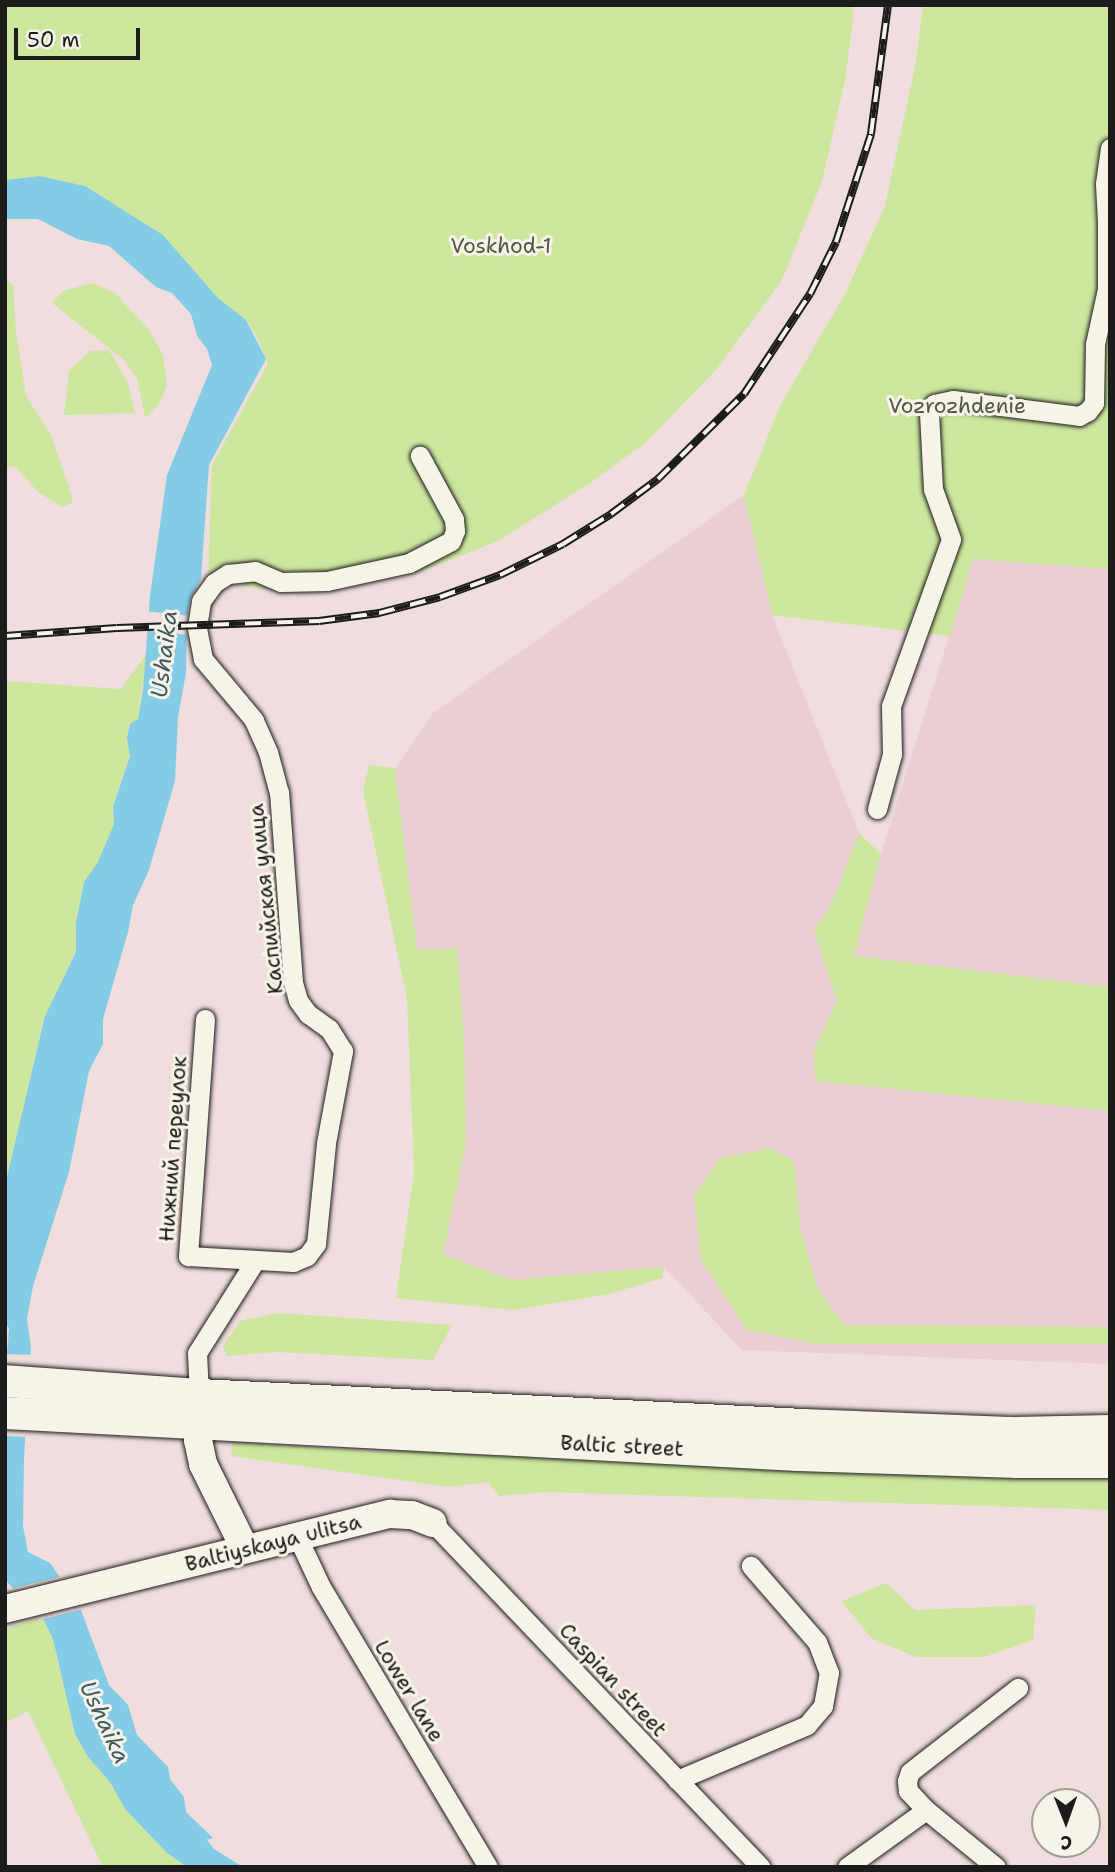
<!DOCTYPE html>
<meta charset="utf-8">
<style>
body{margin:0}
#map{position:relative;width:1115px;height:1872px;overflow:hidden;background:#f0dddd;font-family:"Shantell Sans",sans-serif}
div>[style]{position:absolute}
.built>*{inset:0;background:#ecced5}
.green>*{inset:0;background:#cde79e}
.water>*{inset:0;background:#84cce5}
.pier>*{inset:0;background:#f0dddd;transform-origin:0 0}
.roads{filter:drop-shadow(0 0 2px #1c1c1c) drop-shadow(0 0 2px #1c1c1c)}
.street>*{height:19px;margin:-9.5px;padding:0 9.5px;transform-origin:9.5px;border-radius:9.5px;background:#f7f3e8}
.secondary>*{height:28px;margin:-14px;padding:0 14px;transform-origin:14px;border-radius:14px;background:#f7f3e8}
.primary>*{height:32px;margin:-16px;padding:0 16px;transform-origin:16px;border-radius:16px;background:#f7f3e8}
.rail>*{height:8px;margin-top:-4px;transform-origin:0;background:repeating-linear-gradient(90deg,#f7f3e8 0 16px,#1c1c1c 0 32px);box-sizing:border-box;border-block:2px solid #1c1c1c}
span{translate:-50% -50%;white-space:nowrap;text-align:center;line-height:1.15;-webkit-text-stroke:6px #f7f3e8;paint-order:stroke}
.park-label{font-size:21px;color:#515943}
.street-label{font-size:21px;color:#1c1c1c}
.water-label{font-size:23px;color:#405a62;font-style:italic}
.frame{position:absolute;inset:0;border:7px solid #1c1c1c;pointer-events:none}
.north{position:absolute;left:1031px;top:1788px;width:70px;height:70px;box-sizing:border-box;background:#f7f3e8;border:2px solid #9f9d96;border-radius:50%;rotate:179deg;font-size:19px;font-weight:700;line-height:28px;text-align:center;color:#1c1c1c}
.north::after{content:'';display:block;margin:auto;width:24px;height:32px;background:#1c1c1c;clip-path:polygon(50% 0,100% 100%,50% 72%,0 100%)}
.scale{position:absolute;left:14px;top:28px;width:126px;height:32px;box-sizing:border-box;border:4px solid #1c1c1c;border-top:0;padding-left:9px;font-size:21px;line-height:24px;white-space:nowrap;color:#1c1c1c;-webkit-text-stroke:5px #f7f3e8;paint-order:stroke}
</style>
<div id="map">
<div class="built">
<div style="clip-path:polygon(744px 495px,772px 615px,859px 833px,832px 903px,814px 930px,837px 1001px,814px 1050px,815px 1081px,1110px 1111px,1110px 1364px,742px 1350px,664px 1267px,512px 1280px,443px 1254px,466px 1144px,464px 1036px,457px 948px,417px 950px,395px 768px,434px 712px)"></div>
<div style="clip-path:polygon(973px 559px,1110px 569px,1110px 987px,853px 956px,881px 854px)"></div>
</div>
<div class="green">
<div style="clip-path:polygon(5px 5px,853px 5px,853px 19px,845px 80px,822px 181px,782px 280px,716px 370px,645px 443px,590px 483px,498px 541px,417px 573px,328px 587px,264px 589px,208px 580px,212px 465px,268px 364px,256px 335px,246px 320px,218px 298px,163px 235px,85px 186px,40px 176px,5px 180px)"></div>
<div style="clip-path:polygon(923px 5px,1110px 5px,1110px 569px,973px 559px,950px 636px,772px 615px,744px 495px,780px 406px,846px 292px,885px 206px,916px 62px)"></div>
<div style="clip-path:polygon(5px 280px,13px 285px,16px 333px,26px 396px,51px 435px,72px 496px,72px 503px,62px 507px,38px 492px,15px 466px,5px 468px)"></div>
<div style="clip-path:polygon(92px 283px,115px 293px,149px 330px,163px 355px,167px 385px,160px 403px,145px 418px,137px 378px,123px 359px,52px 303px,63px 291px)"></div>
<div style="clip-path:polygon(109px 350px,128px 383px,135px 413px,64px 415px,69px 371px,90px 351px)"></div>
<div style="clip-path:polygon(147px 653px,138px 719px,130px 724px,127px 738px,130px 755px,113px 807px,114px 824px,98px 862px,84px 882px,76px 923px,76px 952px,45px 1016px,5px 1185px,5px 681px,121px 689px)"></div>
<div style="clip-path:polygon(369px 765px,395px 768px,417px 950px,457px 948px,464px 1036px,466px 1144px,443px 1254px,512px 1280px,664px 1267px,662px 1278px,609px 1294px,513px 1310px,396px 1298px,414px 1172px,407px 999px,363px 791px)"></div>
<div style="clip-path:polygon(859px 833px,881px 854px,854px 956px,1110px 987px,1110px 1111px,815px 1081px,814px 1050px,837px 1001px,814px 930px,832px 903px)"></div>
<div style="clip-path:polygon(770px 1148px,794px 1161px,801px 1229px,817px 1287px,844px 1325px,1110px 1327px,1110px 1344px,817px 1344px,747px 1330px,701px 1260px,694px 1196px,720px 1158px)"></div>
<div style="clip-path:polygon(277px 1313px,452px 1325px,433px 1360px,276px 1352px,227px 1356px,223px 1346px,240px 1321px)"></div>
<div style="clip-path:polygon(233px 1442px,379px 1452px,466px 1446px,1110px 1472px,1110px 1510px,546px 1492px,499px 1496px,488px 1482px,449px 1487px,231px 1456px)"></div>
<div style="clip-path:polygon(886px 1583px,915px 1610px,1036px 1605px,1033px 1640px,984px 1657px,916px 1657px,871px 1638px,842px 1601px)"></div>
<div style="clip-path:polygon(42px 1617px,53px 1639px,75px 1734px,88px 1757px,110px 1782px,125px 1809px,167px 1853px,187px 1867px,103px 1867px,28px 1711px,5px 1723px,5px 1629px)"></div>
</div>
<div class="water">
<div style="clip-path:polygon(40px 176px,85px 186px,163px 235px,218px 298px,246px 320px,266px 359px,209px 465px,201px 578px,190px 600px,187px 617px,186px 673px,178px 717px,175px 781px,149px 870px,133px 905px,128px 932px,103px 1019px,103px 1044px,89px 1071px,69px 1172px,33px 1286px,27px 1319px,31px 1348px,24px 1457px,23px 1526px,28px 1552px,50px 1563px,79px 1605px,109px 1685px,128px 1705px,137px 1735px,168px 1767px,170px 1779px,184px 1797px,186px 1812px,213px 1838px,207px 1840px,214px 1849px,243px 1867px,187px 1867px,167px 1853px,125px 1809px,110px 1782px,88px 1757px,75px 1734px,53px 1639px,42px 1617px,5px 1580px,5px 1381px,9px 1328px,5px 1324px,5px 1185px,45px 1016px,76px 952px,76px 923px,84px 882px,98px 862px,114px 824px,113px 807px,130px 756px,127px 738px,130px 724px,138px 719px,143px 690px,150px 596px,167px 475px,212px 365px,207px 349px,197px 336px,191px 314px,172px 293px,156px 287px,109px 246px,77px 239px,38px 219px,5px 219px,5px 180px)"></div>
</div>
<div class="pier">
<div style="left:191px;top:616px;width:19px;height:46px;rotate:96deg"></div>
<div style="clip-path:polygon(5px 1354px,34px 1355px,28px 1437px,5px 1436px)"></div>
<div style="clip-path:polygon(63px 1576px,83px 1609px,39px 1620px,10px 1589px)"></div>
</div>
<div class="roads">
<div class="street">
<div style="left:1110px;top:148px;width:36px;rotate:98deg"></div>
<div style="left:1105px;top:184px;width:38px;rotate:87deg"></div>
<div style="left:1107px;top:222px;width:3px;rotate:18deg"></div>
<div style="left:877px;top:809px;width:57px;rotate:-74.7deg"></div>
<div style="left:892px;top:754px;width:48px;rotate:-91.2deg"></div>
<div style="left:891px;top:706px;width:177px;rotate:-70.2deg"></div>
<div style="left:951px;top:539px;width:53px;rotate:-109.8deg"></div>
<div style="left:933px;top:489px;width:77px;rotate:-93deg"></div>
<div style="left:929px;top:412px;width:9px;rotate:-58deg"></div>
<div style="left:934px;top:404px;width:19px;rotate:-12deg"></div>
<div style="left:953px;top:400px;width:127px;rotate:7.2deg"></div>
<div style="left:1079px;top:416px;width:10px;rotate:-29deg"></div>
<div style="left:1088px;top:411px;width:10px;rotate:-53deg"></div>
<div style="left:1094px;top:403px;width:59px;rotate:-89deg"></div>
<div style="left:1095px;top:344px;width:56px;rotate:-77.7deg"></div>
<div style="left:1107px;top:289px;width:67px;rotate:-90deg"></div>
<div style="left:205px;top:1019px;width:238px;rotate:94.1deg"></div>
<div style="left:188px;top:1256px;width:105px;rotate:3.3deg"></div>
<div style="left:293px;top:1262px;width:15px;rotate:-23deg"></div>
<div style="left:307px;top:1256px;width:15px;rotate:-53deg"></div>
<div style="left:316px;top:1244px;width:101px;rotate:-84.3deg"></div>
<div style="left:326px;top:1143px;width:94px;rotate:-79.5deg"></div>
<div style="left:343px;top:1051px;width:26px;rotate:-122deg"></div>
<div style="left:329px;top:1029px;width:26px;rotate:-144deg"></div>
<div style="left:308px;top:1014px;width:17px;rotate:-126deg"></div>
<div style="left:298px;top:1000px;width:19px;rotate:-106deg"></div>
<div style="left:293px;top:982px;width:190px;rotate:-94.2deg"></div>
<div style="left:279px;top:793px;width:42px;rotate:-105deg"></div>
<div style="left:268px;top:752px;width:35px;rotate:-114deg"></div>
<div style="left:254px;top:720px;width:80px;rotate:-129.9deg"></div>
<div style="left:203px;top:659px;width:33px;rotate:-101deg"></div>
<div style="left:197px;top:627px;width:26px;rotate:-81deg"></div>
<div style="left:201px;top:601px;width:22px;rotate:-54deg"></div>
<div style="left:214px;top:583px;width:17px;rotate:-33deg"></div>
<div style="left:228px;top:574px;width:27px;rotate:-6deg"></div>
<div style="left:255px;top:571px;width:28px;rotate:23deg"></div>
<div style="left:281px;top:582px;width:46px;rotate:-1.2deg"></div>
<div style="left:327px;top:581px;width:84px;rotate:-12.4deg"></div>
<div style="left:409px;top:563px;width:47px;rotate:-27.6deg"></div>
<div style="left:451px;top:541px;width:11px;rotate:-68deg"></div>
<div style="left:455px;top:531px;width:12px;rotate:-95deg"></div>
<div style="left:454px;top:519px;width:72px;rotate:-118.4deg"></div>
<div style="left:199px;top:1395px;width:42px;rotate:-92.7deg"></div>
<div style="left:197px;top:1353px;width:109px;rotate:-57.8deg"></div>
<div style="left:433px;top:1523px;width:475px;rotate:46.4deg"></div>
<div style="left:297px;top:1536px;width:56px;rotate:64.8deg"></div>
<div style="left:321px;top:1587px;width:326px;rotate:59.2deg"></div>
<div style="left:677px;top:1780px;width:141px;rotate:-22.9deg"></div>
<div style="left:807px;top:1725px;width:25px;rotate:-50deg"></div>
<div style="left:823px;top:1706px;width:34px;rotate:-80deg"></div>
<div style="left:829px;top:1673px;width:33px;rotate:-111deg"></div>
<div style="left:817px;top:1642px;width:101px;rotate:-131deg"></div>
<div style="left:847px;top:1867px;width:97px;rotate:-35.8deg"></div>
<div style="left:996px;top:1867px;width:90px;rotate:-140.8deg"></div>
<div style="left:926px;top:1810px;width:26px;rotate:-133deg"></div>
<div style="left:908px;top:1791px;width:10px;rotate:-96deg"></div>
<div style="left:907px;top:1781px;width:9px;rotate:-72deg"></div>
<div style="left:910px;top:1772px;width:137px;rotate:-37.9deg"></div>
</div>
<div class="secondary">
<div style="left:199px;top:1425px;width:15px;rotate:94deg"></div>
<div style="left:198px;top:1440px;width:25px;rotate:78deg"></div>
<div style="left:203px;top:1464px;width:95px;rotate:63.7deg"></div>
<div style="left:5px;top:1609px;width:397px;rotate:-13.9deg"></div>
<div style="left:390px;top:1514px;width:22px;rotate:3deg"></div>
<div style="left:412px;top:1515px;width:22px;rotate:21deg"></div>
</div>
<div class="primary">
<div style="left:5px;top:1381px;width:195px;rotate:4.1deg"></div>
<div style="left:199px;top:1395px;width:605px;rotate:2.84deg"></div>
<div style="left:803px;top:1425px;width:211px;rotate:2.2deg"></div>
<div style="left:1014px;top:1433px;width:96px;rotate:-1.2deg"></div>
<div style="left:5px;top:1413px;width:794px;rotate:3.03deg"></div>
<div style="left:798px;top:1455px;width:217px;rotate:1.8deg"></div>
<div style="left:1015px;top:1462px;width:95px"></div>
</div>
</div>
<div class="rail">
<div style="left:5px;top:636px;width:112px;rotate:-4.1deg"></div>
<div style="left:117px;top:628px;width:202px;rotate:-2deg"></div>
<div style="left:319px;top:621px;width:61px;rotate:-7.6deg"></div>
<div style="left:379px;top:613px;width:63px;rotate:-14.7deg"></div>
<div style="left:440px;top:597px;width:64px;rotate:-20.1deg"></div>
<div style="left:500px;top:575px;width:70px;rotate:-26.2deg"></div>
<div style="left:563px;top:544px;width:57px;rotate:-32deg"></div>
<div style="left:611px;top:514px;width:59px;rotate:-36.7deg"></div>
<div style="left:658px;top:479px;width:121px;rotate:-44.7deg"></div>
<div style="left:744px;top:394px;width:120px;rotate:-56.6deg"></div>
<div style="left:810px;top:294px;width:58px;rotate:-63.4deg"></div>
<div style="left:836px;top:242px;width:114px;rotate:-72deg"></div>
<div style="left:871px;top:134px;width:130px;rotate:-82.5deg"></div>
</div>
<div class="park-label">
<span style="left:501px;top:246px">Voskhod-1</span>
<span style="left:957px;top:406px">Vozrozhdenie</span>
</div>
<div class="street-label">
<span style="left:266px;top:899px;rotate:-96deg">Каспийская улица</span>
<span style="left:173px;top:1149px;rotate:-86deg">Нижний переулок</span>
<span style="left:622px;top:1446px;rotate:3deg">Baltic street</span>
<span style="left:273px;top:1543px;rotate:-14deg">Baltiyskaya ulitsa</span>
<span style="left:613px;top:1680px;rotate:47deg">Caspian street</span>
<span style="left:409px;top:1691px;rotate:59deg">Lower lane</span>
</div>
<div class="water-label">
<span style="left:164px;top:654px;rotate:-83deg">Ushaika</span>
<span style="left:105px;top:1722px;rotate:65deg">Ushaika</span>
</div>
<div class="frame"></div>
<div class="north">С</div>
<div class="scale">50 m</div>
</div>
